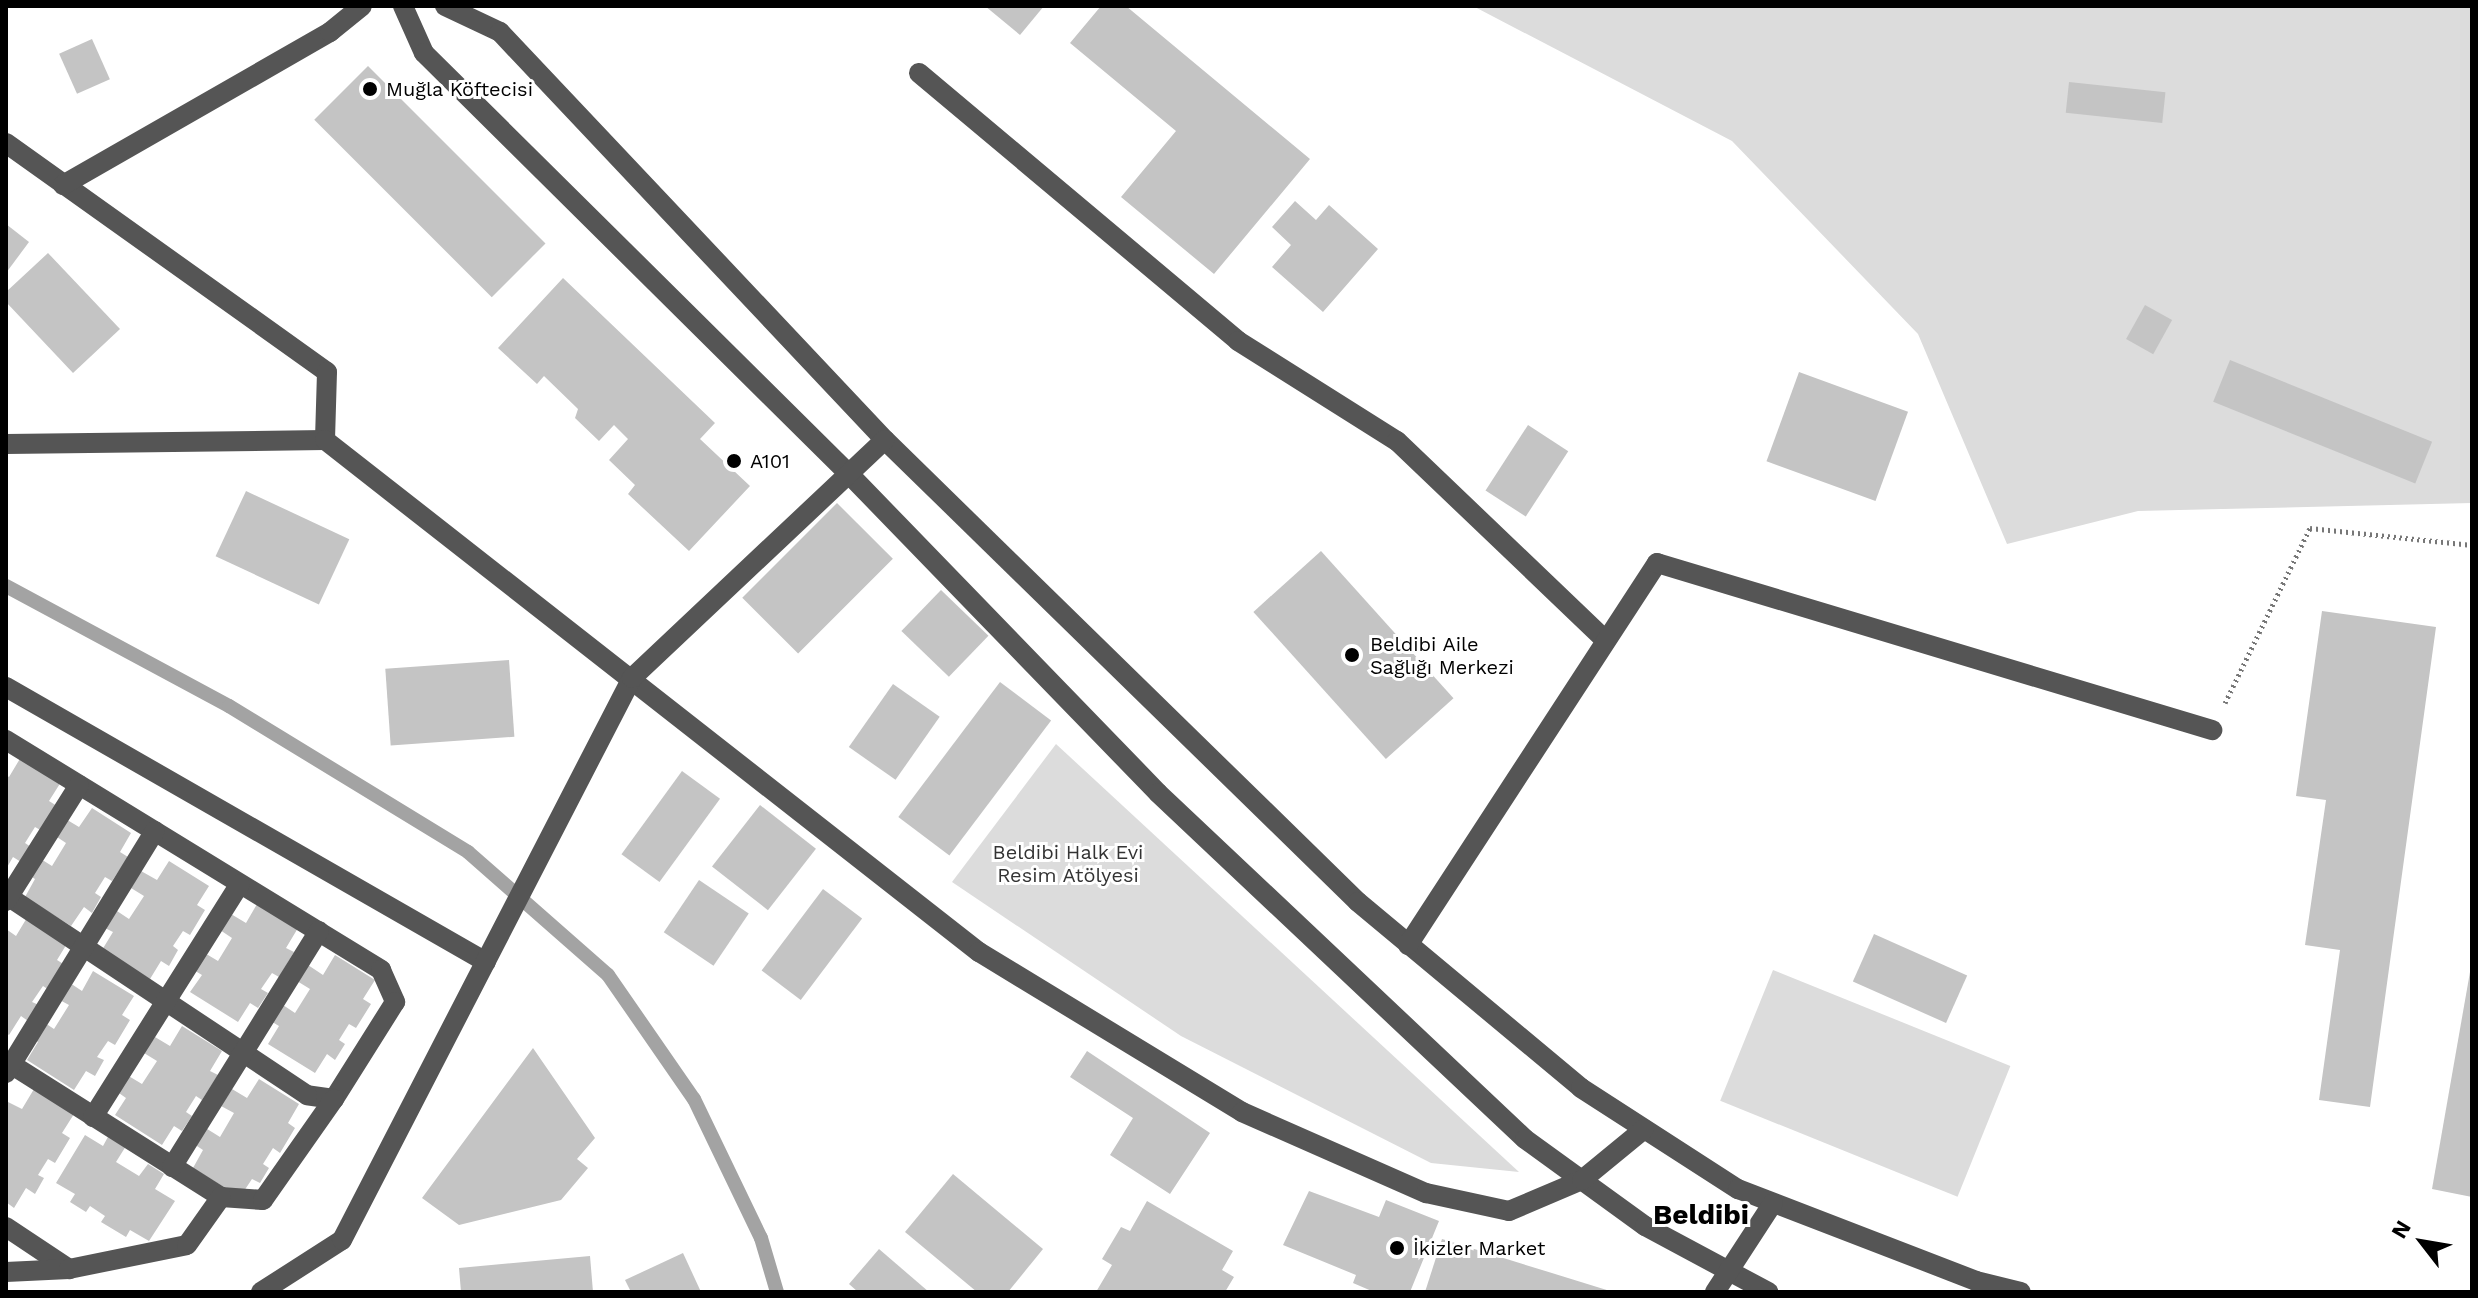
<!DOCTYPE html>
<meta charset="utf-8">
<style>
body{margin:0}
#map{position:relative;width:2478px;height:1298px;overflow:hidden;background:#fff;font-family:"Work Sans",sans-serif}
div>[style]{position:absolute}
.green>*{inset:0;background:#dcdcdc;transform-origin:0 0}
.stream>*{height:14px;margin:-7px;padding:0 7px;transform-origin:7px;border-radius:7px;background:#a3a3a3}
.building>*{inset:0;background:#c4c4c4;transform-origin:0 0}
.path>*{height:5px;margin-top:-2.5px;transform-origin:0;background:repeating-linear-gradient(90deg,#777 0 2px,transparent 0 6px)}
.minor>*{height:20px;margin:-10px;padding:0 10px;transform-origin:10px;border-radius:10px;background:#555}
.dots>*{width:22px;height:22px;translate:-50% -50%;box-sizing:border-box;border:4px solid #fff;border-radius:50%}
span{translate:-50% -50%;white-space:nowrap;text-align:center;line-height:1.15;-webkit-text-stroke:6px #fff;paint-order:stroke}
.poi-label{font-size:20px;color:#000}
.left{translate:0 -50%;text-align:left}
.park-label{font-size:20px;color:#333}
.district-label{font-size:28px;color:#000;font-weight:700}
.frame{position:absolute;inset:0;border:8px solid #000;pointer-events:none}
.north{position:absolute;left:2382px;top:1202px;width:80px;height:80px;-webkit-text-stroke:6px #fff;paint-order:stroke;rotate:301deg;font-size:22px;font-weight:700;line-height:32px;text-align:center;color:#000}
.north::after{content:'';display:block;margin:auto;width:28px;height:36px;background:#000;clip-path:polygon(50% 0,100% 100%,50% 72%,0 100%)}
</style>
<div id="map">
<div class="green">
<div style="clip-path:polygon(1473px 6px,2472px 6px,2472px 503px,2138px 511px,2007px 544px,1918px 334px,1732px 141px)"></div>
<div style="clip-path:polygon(1056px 744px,1519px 1172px,1431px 1163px,1181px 1036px,952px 882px)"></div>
<div style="left:1773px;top:970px;width:256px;height:141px;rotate:22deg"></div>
</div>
<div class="stream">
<div style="left:6px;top:586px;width:253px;rotate:28.3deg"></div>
<div style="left:229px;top:706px;width:280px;rotate:31.4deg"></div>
<div style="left:468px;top:852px;width:186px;rotate:41.3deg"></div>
<div style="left:608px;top:975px;width:151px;rotate:55.3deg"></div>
<div style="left:694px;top:1099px;width:154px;rotate:64.3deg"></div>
<div style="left:761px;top:1238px;width:56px;rotate:73.5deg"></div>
</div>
<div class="building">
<div style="clip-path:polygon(985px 6px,1044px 6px,1020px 35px)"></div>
<div style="clip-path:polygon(1101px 6px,1126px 6px,1310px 159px,1214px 274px,1121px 197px,1176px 131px,1070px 43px)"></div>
<div style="left:92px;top:39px;width:44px;height:36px;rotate:66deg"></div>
<div style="left:368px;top:66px;width:251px;height:76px;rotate:45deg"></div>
<div style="left:2069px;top:82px;width:97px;height:31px;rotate:6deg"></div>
<div style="clip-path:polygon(1295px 201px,1316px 220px,1329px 205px,1378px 249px,1323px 312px,1272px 267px,1291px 245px,1272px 227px)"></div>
<div style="clip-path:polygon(6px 224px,29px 242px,6px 273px)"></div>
<div style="clip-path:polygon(48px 253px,120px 329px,73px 373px,6px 302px,6px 292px)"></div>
<div style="clip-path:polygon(563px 278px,715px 423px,700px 439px,750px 486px,689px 551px,628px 494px,635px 485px,609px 460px,628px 439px,614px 425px,599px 441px,575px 418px,578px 409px,544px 376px,537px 384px,498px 348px)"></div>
<div style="left:2145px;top:305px;width:31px;height:39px;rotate:29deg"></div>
<div style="left:2230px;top:360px;width:218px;height:45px;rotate:22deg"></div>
<div style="left:1799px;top:372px;width:116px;height:95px;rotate:20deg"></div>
<div style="left:1528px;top:425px;width:48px;height:78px;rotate:33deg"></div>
<div style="left:246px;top:491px;width:114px;height:72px;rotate:25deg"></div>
<div style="left:837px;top:503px;width:79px;height:134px;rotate:45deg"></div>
<div style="left:1321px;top:551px;width:198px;height:91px;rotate:48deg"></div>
<div style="left:941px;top:590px;width:66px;height:57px;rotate:44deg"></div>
<div style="clip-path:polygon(2322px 611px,2436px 627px,2370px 1107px,2319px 1100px,2340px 950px,2305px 945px,2326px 800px,2296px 796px)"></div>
<div style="left:509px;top:660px;width:77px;height:124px;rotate:86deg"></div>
<div style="left:1000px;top:682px;width:64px;height:169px;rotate:37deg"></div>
<div style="left:893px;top:684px;width:57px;height:77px;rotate:35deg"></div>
<div style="clip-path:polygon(21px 757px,61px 782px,49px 801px,57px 806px,42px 831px,35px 827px,25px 843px,31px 847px,21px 862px,13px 857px,6px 869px,6px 775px,9px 777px)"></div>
<div style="left:682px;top:771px;width:47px;height:103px;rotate:36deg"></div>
<div style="left:760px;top:805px;width:71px;height:78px;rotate:38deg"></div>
<div style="clip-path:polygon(92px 808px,131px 833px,120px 852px,128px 857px,112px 881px,105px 877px,95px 893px,101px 897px,92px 913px,84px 907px,71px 926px,25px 897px,35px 879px,26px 873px,36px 856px,52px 866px,66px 843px,54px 835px,64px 818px,79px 827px)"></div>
<div style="clip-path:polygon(169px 861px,209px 886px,197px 905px,205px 910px,190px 935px,183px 931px,173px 946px,178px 950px,169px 966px,161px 961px,150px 979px,102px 950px,113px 932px,103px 927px,114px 909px,129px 919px,144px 896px,131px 888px,141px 871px,157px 880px)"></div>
<div style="left:699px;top:880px;width:60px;height:63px;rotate:34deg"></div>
<div style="left:823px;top:889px;width:49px;height:102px;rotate:37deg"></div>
<div style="clip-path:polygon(257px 904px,298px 928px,286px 948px,294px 952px,279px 977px,272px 973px,261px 989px,268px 993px,258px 1008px,250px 1003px,238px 1022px,190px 992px,202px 975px,192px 969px,203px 952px,218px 961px,232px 938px,220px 930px,231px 914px,246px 923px)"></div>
<div style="clip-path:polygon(28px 916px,68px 942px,57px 960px,65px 965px,49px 990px,43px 986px,32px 1002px,39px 1005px,28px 1021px,21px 1016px,9px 1035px,6px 1033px,6px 929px,16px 936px)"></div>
<div style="left:1874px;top:934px;width:102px;height:52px;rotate:24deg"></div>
<div style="clip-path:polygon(335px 955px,375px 980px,363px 999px,371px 1004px,356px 1028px,349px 1024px,339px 1040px,345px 1044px,335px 1060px,327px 1054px,315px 1073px,268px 1044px,279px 1026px,269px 1020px,280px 1003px,295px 1013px,310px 989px,297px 981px,308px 965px,323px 975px)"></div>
<div style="clip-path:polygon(93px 971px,134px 996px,122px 1015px,130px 1020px,115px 1045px,108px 1041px,97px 1057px,104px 1060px,95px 1076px,86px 1071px,74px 1090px,27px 1060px,38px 1042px,28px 1037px,39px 1019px,54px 1029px,69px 1005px,56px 998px,67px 981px,82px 991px)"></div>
<div style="clip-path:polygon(2470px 972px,2472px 972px,2472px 1197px,2432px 1189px)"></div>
<div style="clip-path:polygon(182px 1026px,222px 1051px,210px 1071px,218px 1075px,202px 1100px,196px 1096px,186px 1112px,192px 1116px,182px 1131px,174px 1126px,162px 1145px,115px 1115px,126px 1098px,116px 1091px,127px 1075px,142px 1084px,157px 1061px,144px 1053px,155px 1037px,170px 1046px)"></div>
<div style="clip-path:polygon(533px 1048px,595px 1138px,577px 1159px,588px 1168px,561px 1200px,459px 1225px,422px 1198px)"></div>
<div style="clip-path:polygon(1087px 1051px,1210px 1133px,1170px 1194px,1110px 1155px,1133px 1118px,1070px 1077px)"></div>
<div style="clip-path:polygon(259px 1079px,299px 1104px,288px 1123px,295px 1128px,280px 1153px,273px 1148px,263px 1164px,269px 1168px,260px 1183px,252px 1179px,240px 1197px,193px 1168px,203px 1150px,194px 1144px,204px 1127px,220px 1137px,234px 1113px,221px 1106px,232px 1089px,247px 1098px)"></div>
<div style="clip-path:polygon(34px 1089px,74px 1114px,62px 1133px,70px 1138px,55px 1163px,48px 1159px,38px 1175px,44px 1178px,35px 1194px,26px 1188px,14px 1208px,6px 1202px,6px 1101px,22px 1109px)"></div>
<div style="clip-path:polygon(85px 1135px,103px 1146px,109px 1135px,126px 1146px,116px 1162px,139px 1176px,148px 1164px,164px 1174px,155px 1189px,175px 1201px,149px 1241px,130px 1230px,126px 1237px,101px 1222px,105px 1216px,90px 1206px,86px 1212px,70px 1202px,75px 1194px,56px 1183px)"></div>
<div style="clip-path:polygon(953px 1174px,1043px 1249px,1008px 1292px,977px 1292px,905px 1232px)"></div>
<div style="clip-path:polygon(1309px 1191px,1379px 1217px,1386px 1200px,1439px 1221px,1410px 1292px,1374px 1292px,1353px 1283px,1356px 1275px,1283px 1245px)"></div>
<div style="clip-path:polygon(1147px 1201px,1233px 1251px,1222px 1270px,1234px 1277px,1225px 1292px,1096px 1292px,1112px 1265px,1102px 1259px,1121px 1227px,1130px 1231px)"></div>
<div style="clip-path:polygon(1442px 1239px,1610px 1291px,1610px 1292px,1425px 1292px)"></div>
<div style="clip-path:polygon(879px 1249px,929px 1292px,858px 1292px,849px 1284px)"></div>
<div style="clip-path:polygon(683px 1253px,701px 1292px,631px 1292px,625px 1280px)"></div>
<div style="clip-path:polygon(590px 1256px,593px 1292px,461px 1292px,459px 1268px)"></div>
</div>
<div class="path">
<div style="left:2225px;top:703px;width:195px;rotate:-64.1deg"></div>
<div style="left:2310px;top:528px;width:163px;rotate:6deg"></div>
</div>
<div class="minor">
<div style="left:403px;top:6px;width:51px;rotate:65.9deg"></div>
<div style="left:424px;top:53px;width:598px;rotate:44.73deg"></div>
<div style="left:849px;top:474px;width:444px;rotate:45.9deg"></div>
<div style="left:1158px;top:793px;width:504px;rotate:43.31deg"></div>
<div style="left:1525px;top:1139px;width:148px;rotate:35.9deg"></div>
<div style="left:1645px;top:1226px;width:140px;rotate:28.2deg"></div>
<div style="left:445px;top:6px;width:61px;rotate:25.3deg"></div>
<div style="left:500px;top:32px;width:561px;rotate:46.66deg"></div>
<div style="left:885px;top:440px;width:661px;rotate:44.33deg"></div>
<div style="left:1358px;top:902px;width:290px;rotate:39.8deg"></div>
<div style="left:1581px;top:1088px;width:187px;rotate:32.8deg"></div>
<div style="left:1738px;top:1189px;width:255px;rotate:21.1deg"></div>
<div style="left:1976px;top:1281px;width:46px;rotate:13.7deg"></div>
<div style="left:919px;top:73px;width:417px;rotate:40deg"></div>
<div style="left:1238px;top:341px;width:188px;rotate:32.2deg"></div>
<div style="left:1397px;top:441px;width:289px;rotate:43.7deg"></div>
<div style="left:6px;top:143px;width:394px;rotate:35.5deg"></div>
<div style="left:327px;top:372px;width:68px;rotate:91.7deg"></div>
<div style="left:63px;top:185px;width:308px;rotate:-29.8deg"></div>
<div style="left:330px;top:32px;width:41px;rotate:-39.1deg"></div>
<div style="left:6px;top:444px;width:319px;rotate:-0.7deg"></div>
<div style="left:325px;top:440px;width:831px;rotate:38.06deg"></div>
<div style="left:979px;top:952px;width:308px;rotate:31.3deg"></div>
<div style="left:1242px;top:1112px;width:201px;rotate:23.8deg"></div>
<div style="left:1426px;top:1193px;width:85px;rotate:12.2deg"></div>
<div style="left:1509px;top:1211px;width:79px;rotate:-23deg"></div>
<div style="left:1582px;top:1180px;width:80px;rotate:-39.4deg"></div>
<div style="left:6px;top:687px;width:553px;rotate:29.81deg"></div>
<div style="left:6px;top:740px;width:440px;rotate:31.5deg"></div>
<div style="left:381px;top:970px;width:35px;rotate:66deg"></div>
<div style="left:395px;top:1002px;width:115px;rotate:122.2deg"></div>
<div style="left:334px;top:1099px;width:27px;rotate:-172deg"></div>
<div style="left:307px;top:1095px;width:361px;rotate:-146.4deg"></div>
<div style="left:6px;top:901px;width:137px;rotate:-57.8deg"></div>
<div style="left:1408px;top:945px;width:456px;rotate:-56.9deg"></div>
<div style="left:1657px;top:563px;width:580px;rotate:16.75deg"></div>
<div style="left:6px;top:1061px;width:254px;rotate:32.3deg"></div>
<div style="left:221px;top:1197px;width:42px;rotate:4.1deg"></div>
<div style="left:263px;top:1200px;width:123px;rotate:-54.9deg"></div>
<div style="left:6px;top:1073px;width:284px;rotate:-58.4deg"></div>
<div style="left:93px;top:1117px;width:275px;rotate:-57.8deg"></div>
<div style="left:172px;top:1167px;width:278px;rotate:-58.1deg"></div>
<div style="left:6px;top:1227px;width:76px;rotate:33.7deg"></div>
<div style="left:6px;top:1272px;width:63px;rotate:-2.7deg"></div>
<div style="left:69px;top:1269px;width:120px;rotate:-11.5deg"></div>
<div style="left:187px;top:1245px;width:59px;rotate:-54.7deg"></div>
<div style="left:261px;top:1292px;width:96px;rotate:-32.7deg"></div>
<div style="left:342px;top:1240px;width:632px;rotate:-62.71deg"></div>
<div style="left:632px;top:678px;width:347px;rotate:-43.3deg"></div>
<div style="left:1715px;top:1292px;width:106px;rotate:-56.9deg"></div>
</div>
<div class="dots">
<div style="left:370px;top:89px;background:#000"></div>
<div style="left:734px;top:461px;background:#000"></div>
<div style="left:1352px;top:655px;background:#000"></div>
<div style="left:1397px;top:1248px;background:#000"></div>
</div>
<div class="poi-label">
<span class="left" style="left:386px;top:89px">Muğla Köftecisi</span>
<span class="left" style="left:750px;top:461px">A101</span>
<span class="left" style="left:1370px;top:656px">Beldibi Aile<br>Sağlığı Merkezi</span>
<span class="left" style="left:1413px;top:1248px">İkizler Market</span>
</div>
<div class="park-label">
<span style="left:1068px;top:864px">Beldibi Halk Evi<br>Resim Atölyesi</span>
</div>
<div class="district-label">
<span style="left:1701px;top:1215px">Beldibi</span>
</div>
<div class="frame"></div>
<div class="north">N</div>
</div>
